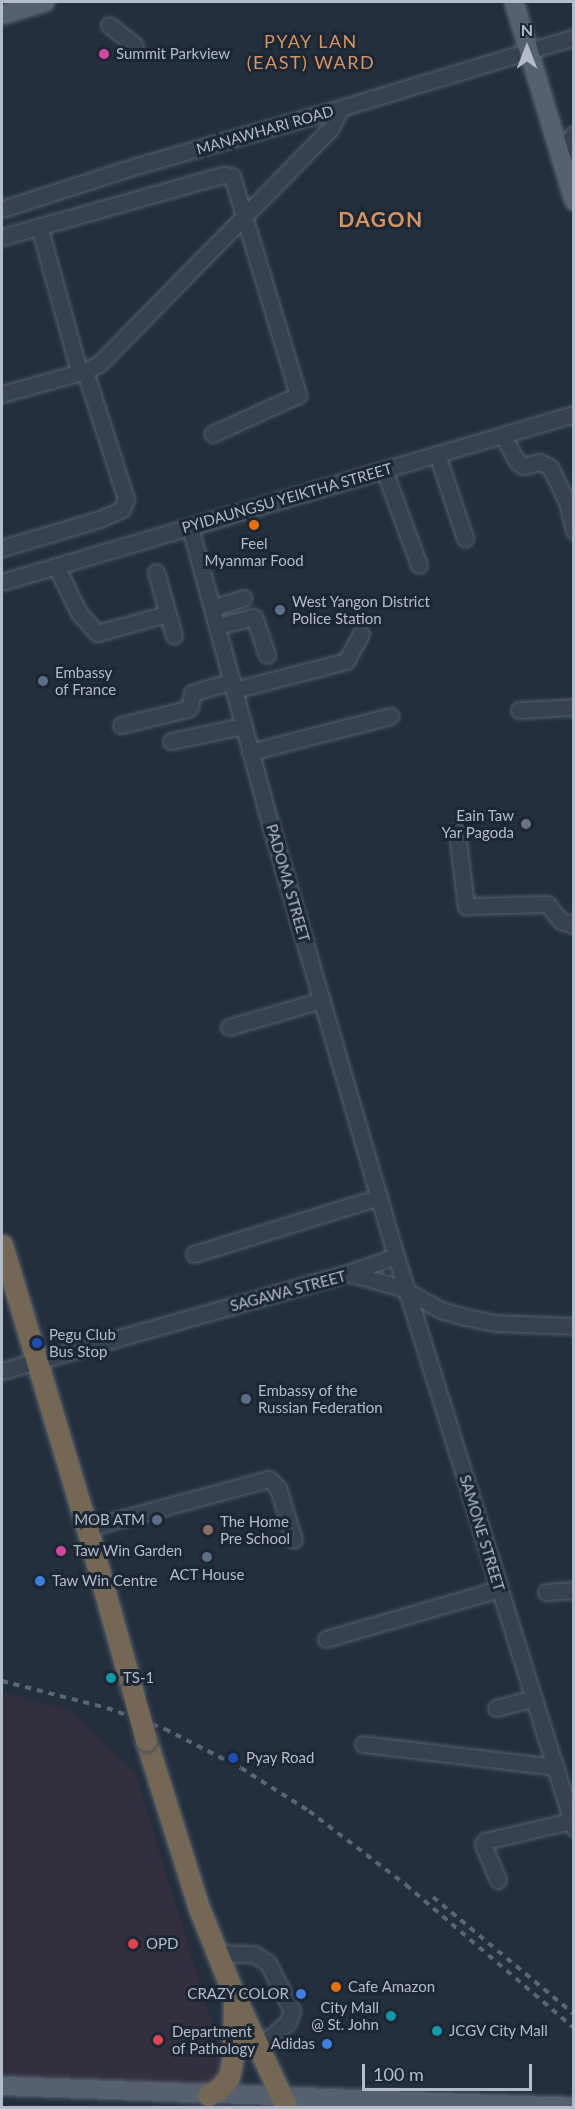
<!DOCTYPE html>
<style>
body{margin:0}
#map{position:relative;width:575px;height:2109px;overflow:hidden;background:#242f3e;font-family:Lato,sans-serif}
div>[style]{position:absolute}
.medical>*{inset:0;background:#32303f}
.roads{filter:drop-shadow(0 0 2px #565f6c) drop-shadow(0 0 2px #565f6c)}
.minor>*{height:15px;margin:-7.5px;padding:0 7.5px;transform-origin:7.5px;border-radius:7.5px;background:#38414e}
.major>*{height:18px;margin:-9px;padding:0 9px;transform-origin:9px;border-radius:9px;background:#56606e}
.highway>*{height:21px;margin:-10.5px;padding:0 10.5px;transform-origin:10.5px;border-radius:10.5px;background:#746855}
.rail>*{height:4px;margin-top:-2px;transform-origin:0;background:repeating-linear-gradient(90deg,#5a6575 0 6px,transparent 0 12px)}
.bridges{filter:drop-shadow(0 0 2px #434c59) drop-shadow(0 0 2px #434c59)}
.highway-bridge>*{height:21px;margin:-10.5px;padding:0 10.5px;transform-origin:10.5px;border-radius:10.5px;background:#746855}
.dots>*{width:16px;height:16px;translate:-50% -50%;box-sizing:border-box;border:3px solid #1d2633;border-radius:50%}
span{translate:-50% -50%;white-space:nowrap;text-align:center;line-height:1.15;-webkit-text-stroke:6px #1d2633;paint-order:stroke}
.poi-label{font-size:15px;color:#b4bcc9}
.left{translate:0 -50%;text-align:left}
.right{translate:-100% -50%;text-align:right}
.street-label{font-size:15px;color:#b4bcc9}
.quarter-label{font-size:18px;color:#d59563;letter-spacing:1.5px}
.district-label{font-size:21px;color:#d59563;font-weight:700;letter-spacing:1.5px}
.frame{position:absolute;inset:0;border:3px solid #b4bcc9;pointer-events:none}
.north{position:absolute;left:497px;top:18px;width:60px;height:60px;-webkit-text-stroke:4px #1d2633;paint-order:stroke;rotate:0deg;font-size:16px;font-weight:700;line-height:24px;text-align:center;color:#b4bcc9}
.north::after{content:'';display:block;margin:auto;width:21px;height:27px;background:#b4bcc9;clip-path:polygon(50% 0,100% 100%,50% 72%,0 100%)}
.scale{position:absolute;left:362px;top:2064px;width:170px;height:27px;box-sizing:border-box;border:3px solid #b4bcc9;border-top:0;padding-left:8px;font-size:18px;line-height:21px;white-space:nowrap;color:#b4bcc9;-webkit-text-stroke:4px #1d2633;paint-order:stroke}
</style>
<div id="map">
<div class="medical">
<div style="clip-path:polygon(2px 1692px,70px 1710px,135px 1773px,226px 2069px,205px 2088px,2px 2080px)"></div>
</div>
<div class="roads">
<div class="minor">
<div style="left:109px;top:25px;width:33px;rotate:38deg"></div>
<div style="left:574px;top:134px;width:6px;rotate:129deg"></div>
<div style="left:570px;top:139px;width:13px;rotate:72deg"></div>
<div style="left:2px;top:209px;width:141px;rotate:-17.8deg"></div>
<div style="left:136px;top:166px;width:213px;rotate:-15.8deg"></div>
<div style="left:341px;top:108px;width:244px;rotate:-16.9deg"></div>
<div style="left:39px;top:226px;width:150px;rotate:74.6deg"></div>
<div style="left:2px;top:237px;width:230px;rotate:-15.7deg"></div>
<div style="left:223px;top:175px;width:9px;rotate:6deg"></div>
<div style="left:232px;top:176px;width:229px;rotate:73.2deg"></div>
<div style="left:298px;top:395px;width:94px;rotate:155.6deg"></div>
<div style="left:2px;top:394px;width:86px;rotate:-15.5deg"></div>
<div style="left:85px;top:371px;width:16px;rotate:-27deg"></div>
<div style="left:99px;top:364px;width:330px;rotate:-45.5deg"></div>
<div style="left:330px;top:129px;width:24px;rotate:-62deg"></div>
<div style="left:502px;top:435px;width:32px;rotate:60deg"></div>
<div style="left:518px;top:463px;width:7px;rotate:27deg"></div>
<div style="left:524px;top:466px;width:16px;rotate:-15deg"></div>
<div style="left:539px;top:462px;width:12px;rotate:24deg"></div>
<div style="left:550px;top:467px;width:39px;rotate:64deg"></div>
<div style="left:567px;top:502px;width:30px;rotate:76deg"></div>
<div style="left:437px;top:454px;width:89px;rotate:71.6deg"></div>
<div style="left:384px;top:470px;width:101px;rotate:69.8deg"></div>
<div style="left:190px;top:527px;width:292px;rotate:74.9deg"></div>
<div style="left:266px;top:809px;width:466px;rotate:73.8deg"></div>
<div style="left:396px;top:1256px;width:599px;rotate:72.71deg"></div>
<div style="left:2px;top:548px;width:102px;rotate:-16.5deg"></div>
<div style="left:100px;top:519px;width:24px;rotate:-24deg"></div>
<div style="left:122px;top:509px;width:11px;rotate:-68deg"></div>
<div style="left:126px;top:499px;width:134px;rotate:-107.8deg"></div>
<div style="left:56px;top:566px;width:52px;rotate:63.9deg"></div>
<div style="left:79px;top:613px;width:27px;rotate:48deg"></div>
<div style="left:97px;top:633px;width:73px;rotate:-15.2deg"></div>
<div style="left:156px;top:572px;width:66px;rotate:74.3deg"></div>
<div style="left:2px;top:582px;width:596px;rotate:-16.37deg"></div>
<div style="left:212px;top:608px;width:33px;rotate:-18deg"></div>
<div style="left:217px;top:626px;width:38px;rotate:-14deg"></div>
<div style="left:254px;top:617px;width:40px;rotate:71.1deg"></div>
<div style="left:234px;top:690px;width:116px;rotate:-14.5deg"></div>
<div style="left:346px;top:661px;width:31px;rotate:-61deg"></div>
<div style="left:519px;top:710px;width:55px;rotate:-3.1deg"></div>
<div style="left:121px;top:725px;width:68px;rotate:-13.6deg"></div>
<div style="left:187px;top:709px;width:4px;rotate:-34deg"></div>
<div style="left:190px;top:707px;width:14px;rotate:-82deg"></div>
<div style="left:192px;top:693px;width:42px;rotate:-16.7deg"></div>
<div style="left:171px;top:741px;width:74px;rotate:-11.8deg"></div>
<div style="left:250px;top:752px;width:145px;rotate:-14.4deg"></div>
<div style="left:457px;top:832px;width:75px;rotate:83.1deg"></div>
<div style="left:466px;top:906px;width:81px;rotate:-1.4deg"></div>
<div style="left:547px;top:904px;width:22px;rotate:51deg"></div>
<div style="left:561px;top:921px;width:14px;rotate:17deg"></div>
<div style="left:229px;top:1027px;width:97px;rotate:-16.2deg"></div>
<div style="left:194px;top:1254px;width:194px;rotate:-17.1deg"></div>
<div style="left:348px;top:1273px;width:53px;rotate:15.4deg"></div>
<div style="left:399px;top:1287px;width:48px;rotate:28.7deg"></div>
<div style="left:441px;top:1310px;width:26px;rotate:16deg"></div>
<div style="left:466px;top:1317px;width:30px;rotate:12deg"></div>
<div style="left:495px;top:1323px;width:79px;rotate:2.2deg"></div>
<div style="left:2px;top:1371px;width:360px;rotate:-15.8deg"></div>
<div style="left:348px;top:1273px;width:51px;rotate:-19.5deg"></div>
<div style="left:87px;top:1528px;width:188px;rotate:-15.1deg"></div>
<div style="left:269px;top:1479px;width:13px;rotate:45deg"></div>
<div style="left:278px;top:1488px;width:54px;rotate:72.9deg"></div>
<div style="left:546px;top:1592px;width:28px;rotate:-4deg"></div>
<div style="left:326px;top:1639px;width:180px;rotate:-16.1deg"></div>
<div style="left:496px;top:1708px;width:38px;rotate:-15deg"></div>
<div style="left:363px;top:1744px;width:194px;rotate:6.8deg"></div>
<div style="left:498px;top:1880px;width:39px;rotate:-113deg"></div>
<div style="left:483px;top:1844px;width:4px;rotate:-56deg"></div>
<div style="left:485px;top:1841px;width:88px;rotate:-13.1deg"></div>
<div style="left:218px;top:1953px;width:36px;rotate:2deg"></div>
<div style="left:254px;top:1954px;width:17px;rotate:33deg"></div>
<div style="left:268px;top:1963px;width:54px;rotate:63.4deg"></div>
<div style="left:292px;top:2011px;width:12px;rotate:110deg"></div>
<div style="left:288px;top:2022px;width:38px;rotate:139deg"></div>
</div>
<div class="major">
<div style="left:514px;top:2px;width:208px;rotate:73.2deg"></div>
<div style="left:2px;top:15px;width:45px;rotate:-16.8deg"></div>
<div style="left:2px;top:2086px;width:572px;rotate:2.1deg"></div>
</div>
<div class="highway">
<div style="left:2px;top:1245px;width:295px;rotate:73.3deg"></div>
<div style="left:87px;top:1528px;width:167px;rotate:74.4deg"></div>
<div style="left:146px;top:1740px;width:176px;rotate:72.5deg"></div>
<div style="left:199px;top:1908px;width:94px;rotate:68.1deg"></div>
<div style="left:234px;top:1995px;width:125px;rotate:64.9deg"></div>
<div style="left:208px;top:2095px;width:13px;rotate:-29deg"></div>
<div style="left:219px;top:2089px;width:16px;rotate:-50deg"></div>
<div style="left:229px;top:2077px;width:20px;rotate:-79deg"></div>
<div style="left:233px;top:2057px;width:55px;rotate:-89deg"></div>
</div>
</div>
<div class="rail">
<div style="left:2px;top:1681px;width:108px;rotate:14.4deg"></div>
<div style="left:107px;top:1708px;width:62px;rotate:19.9deg"></div>
<div style="left:165px;top:1729px;width:85px;rotate:27.2deg"></div>
<div style="left:241px;top:1768px;width:80px;rotate:32.3deg"></div>
<div style="left:309px;top:1811px;width:122px;rotate:37.3deg"></div>
<div style="left:406px;top:1885px;width:221px;rotate:40.4deg"></div>
<div style="left:433px;top:1897px;width:183px;rotate:39.7deg"></div>
</div>
<div class="bridges">
<div class="highway-bridge">
<div style="left:132px;top:1689px;width:53px;rotate:74.6deg"></div>
</div>
</div>
<div class="dots">
<div style="left:104px;top:54px;background:#d1479c"></div>
<div style="left:254px;top:525px;background:#e8710a"></div>
<div style="left:280px;top:610px;background:#5c6f8a"></div>
<div style="left:43px;top:681px;background:#5c6f8a"></div>
<div style="left:526px;top:824px;background:#6b7280"></div>
<div style="left:37px;top:1343px;background:#1a4fb4"></div>
<div style="left:246px;top:1399px;background:#5c6f8a"></div>
<div style="left:157px;top:1520px;background:#5c6f8a"></div>
<div style="left:208px;top:1530px;background:#8d6e63"></div>
<div style="left:61px;top:1551px;background:#d1479c"></div>
<div style="left:207px;top:1557px;background:#5c6f8a"></div>
<div style="left:40px;top:1581px;background:#3f7fe0"></div>
<div style="left:111px;top:1678px;background:#0f9aa8"></div>
<div style="left:233px;top:1758px;background:#1a4fb4"></div>
<div style="left:133px;top:1944px;background:#e0444e"></div>
<div style="left:336px;top:1987px;background:#e8710a"></div>
<div style="left:301px;top:1994px;background:#3f7fe0"></div>
<div style="left:391px;top:2016px;background:#0f9aa8"></div>
<div style="left:437px;top:2031px;background:#0f9aa8"></div>
<div style="left:158px;top:2040px;background:#e0444e"></div>
<div style="left:327px;top:2044px;background:#3f7fe0"></div>
</div>
<div class="poi-label">
<span class="left" style="left:116px;top:54px">Summit Parkview</span>
<span style="left:254px;top:552px">Feel<br>Myanmar Food</span>
<span class="left" style="left:292px;top:610px">West Yangon District<br>Police Station</span>
<span class="left" style="left:55px;top:681px">Embassy<br>of France</span>
<span class="right" style="left:514px;top:824px">Eain Taw<br>Yar Pagoda</span>
<span class="left" style="left:49px;top:1343px">Pegu Club<br>Bus Stop</span>
<span class="left" style="left:258px;top:1399px">Embassy of the<br>Russian Federation</span>
<span class="right" style="left:145px;top:1520px">MOB ATM</span>
<span class="left" style="left:220px;top:1530px">The Home<br>Pre School</span>
<span class="left" style="left:73px;top:1551px">Taw Win Garden</span>
<span style="left:207px;top:1575px">ACT House</span>
<span class="left" style="left:52px;top:1581px">Taw Win Centre</span>
<span class="left" style="left:123px;top:1678px">TS-1</span>
<span class="left" style="left:246px;top:1758px">Pyay Road</span>
<span class="left" style="left:146px;top:1944px">OPD</span>
<span class="left" style="left:348px;top:1987px">Cafe Amazon</span>
<span class="right" style="left:289px;top:1994px">CRAZY COLOR</span>
<span class="right" style="left:379px;top:2016px">City Mall<br>@ St. John</span>
<span class="left" style="left:172px;top:2040px">Department<br>of Pathology</span>
<span class="left" style="left:449px;top:2031px">JCGV City Mall</span>
<span class="right" style="left:315px;top:2044px">Adidas</span>
</div>
<div class="street-label">
<span style="left:265px;top:130px;rotate:-16deg">MANAWHARI ROAD</span>
<span style="left:287px;top:498px;rotate:-16deg">PYIDAUNGSU YEIKTHA STREET</span>
<span style="left:288px;top:883px;rotate:74deg">PADOMA STREET</span>
<span style="left:288px;top:1291px;rotate:-15deg">SAGAWA STREET</span>
<span style="left:482px;top:1533px;rotate:73deg">SAMONE STREET</span>
</div>
<div class="quarter-label">
<span style="left:311px;top:52px">PYAY LAN<br>(EAST) WARD</span>
</div>
<div class="district-label">
<span style="left:381px;top:219px">DAGON</span>
</div>
<div class="frame"></div>
<div class="north">N</div>
<div class="scale">100 m</div>
</div>
